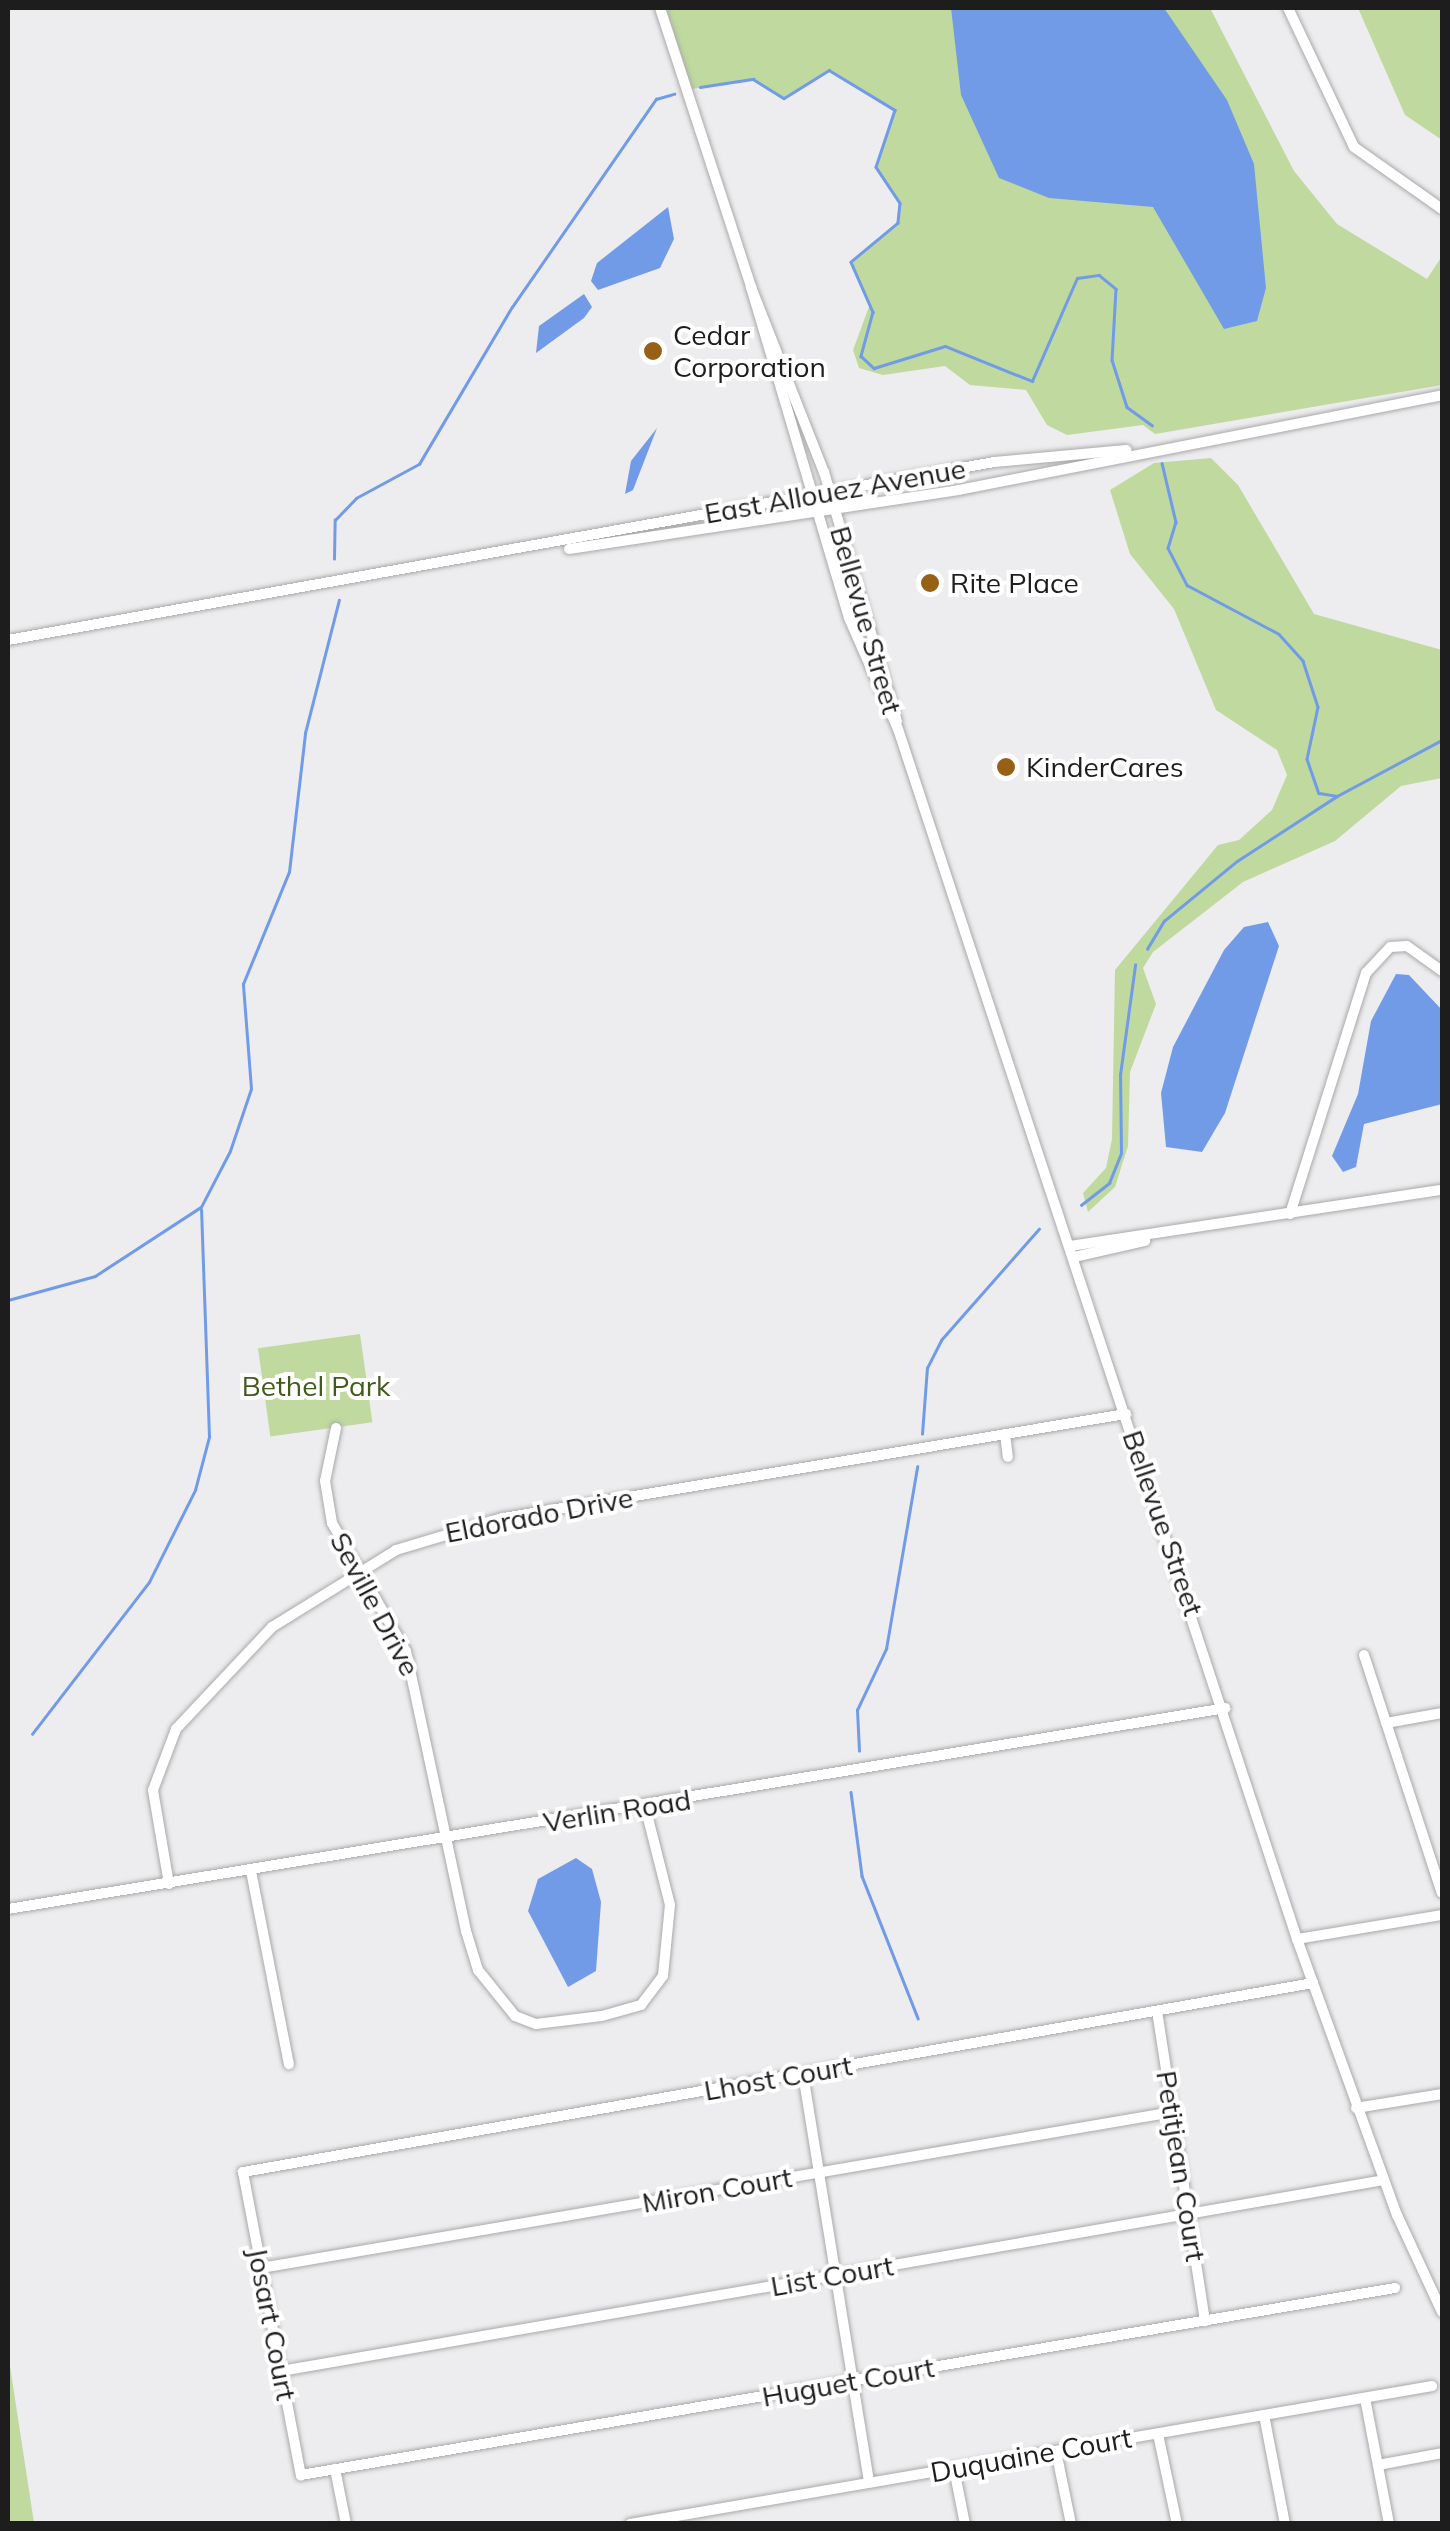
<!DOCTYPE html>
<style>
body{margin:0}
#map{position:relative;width:1450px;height:2531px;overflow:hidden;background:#ededef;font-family:Mulish,sans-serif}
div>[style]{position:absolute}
.green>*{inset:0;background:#bfd99f;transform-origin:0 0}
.water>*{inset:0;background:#729be7}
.stream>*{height:2.5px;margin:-1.25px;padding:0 1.25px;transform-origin:1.25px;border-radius:1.25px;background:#729be7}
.roads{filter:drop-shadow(0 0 2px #a9a9ab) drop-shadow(0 0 2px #a9a9ab)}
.minor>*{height:10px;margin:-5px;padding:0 5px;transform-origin:5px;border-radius:5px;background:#fff}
.dots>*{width:28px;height:28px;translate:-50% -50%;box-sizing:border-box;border:5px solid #fff;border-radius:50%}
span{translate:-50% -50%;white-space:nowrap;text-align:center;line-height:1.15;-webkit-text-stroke:8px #fff;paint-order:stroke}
.poi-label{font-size:28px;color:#1e1d1e}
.left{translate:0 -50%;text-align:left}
.street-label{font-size:28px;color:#1e1d1e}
.park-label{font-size:28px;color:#435a1d}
.frame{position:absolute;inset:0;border:10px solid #1e1d1e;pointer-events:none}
</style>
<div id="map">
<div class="green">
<div style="clip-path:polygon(666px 8px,1210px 8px,1294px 171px,1337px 224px,1427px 279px,1442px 256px,1442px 385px,1155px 434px,1143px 425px,1067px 435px,1047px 425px,1026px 390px,970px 385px,945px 366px,883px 375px,859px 368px,853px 350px,870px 304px,851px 262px,898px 223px,900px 203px,876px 167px,895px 110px,828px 70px,784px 98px,753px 79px,692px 89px)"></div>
<div style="clip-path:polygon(1358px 8px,1442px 8px,1442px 140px,1405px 115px)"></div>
<div style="clip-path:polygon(1211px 458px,1238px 485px,1314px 614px,1442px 650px,1442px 778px,1401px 786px,1335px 841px,1243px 882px,1153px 952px,1143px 968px,1156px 1004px,1130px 1072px,1128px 1146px,1115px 1187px,1088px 1212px,1083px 1193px,1106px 1168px,1112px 1139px,1115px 970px,1218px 845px,1239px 840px,1272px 810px,1287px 775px,1277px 750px,1216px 710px,1174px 609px,1130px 554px,1110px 490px,1154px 463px)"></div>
<div style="left:360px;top:1334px;width:89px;height:103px;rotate:82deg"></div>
<div style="clip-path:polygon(8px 2353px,34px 2523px,8px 2523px)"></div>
</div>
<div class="water">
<div style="clip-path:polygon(951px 8px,1164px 8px,1227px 100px,1254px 164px,1266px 288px,1257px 321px,1224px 329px,1153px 207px,1049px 198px,999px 178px,961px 95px)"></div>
<div style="clip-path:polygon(668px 207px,674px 239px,660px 268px,598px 290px,591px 281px,597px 263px)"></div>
<div style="clip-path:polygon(584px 294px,592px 307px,584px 318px,536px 353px,539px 326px)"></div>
<div style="clip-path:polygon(657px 428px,633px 490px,625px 494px,631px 461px)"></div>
<div style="clip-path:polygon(1268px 922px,1279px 946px,1225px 1113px,1202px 1152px,1166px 1147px,1161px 1093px,1173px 1047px,1224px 950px,1244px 927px)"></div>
<div style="clip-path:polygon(1396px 974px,1409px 975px,1442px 1010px,1442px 1104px,1364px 1124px,1356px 1167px,1343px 1172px,1332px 1156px,1358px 1094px,1371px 1021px)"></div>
<div style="clip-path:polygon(576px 1858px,592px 1869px,601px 1902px,596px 1971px,568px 1987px,528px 1911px,538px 1879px)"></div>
</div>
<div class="stream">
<div style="left:700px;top:87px;width:54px;rotate:-8.6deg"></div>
<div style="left:753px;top:79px;width:36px;rotate:32deg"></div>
<div style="left:784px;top:98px;width:53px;rotate:-31.9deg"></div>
<div style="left:829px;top:70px;width:77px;rotate:31.2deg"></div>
<div style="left:895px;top:110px;width:60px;rotate:108.4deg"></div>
<div style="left:876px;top:167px;width:43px;rotate:56.3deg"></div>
<div style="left:900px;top:203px;width:20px;rotate:96deg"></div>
<div style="left:898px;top:223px;width:61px;rotate:140.3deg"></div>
<div style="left:851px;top:262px;width:55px;rotate:66.3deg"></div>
<div style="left:873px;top:312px;width:46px;rotate:105.3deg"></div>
<div style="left:861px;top:356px;width:18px;rotate:43deg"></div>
<div style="left:874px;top:368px;width:74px;rotate:-17.2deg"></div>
<div style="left:945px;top:346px;width:94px;rotate:21.9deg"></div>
<div style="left:1032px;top:381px;width:112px;rotate:-66.4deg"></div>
<div style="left:1077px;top:278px;width:22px;rotate:-8deg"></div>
<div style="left:1099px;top:275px;width:22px;rotate:39deg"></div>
<div style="left:1116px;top:289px;width:71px;rotate:93.2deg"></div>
<div style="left:1112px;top:360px;width:49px;rotate:72.3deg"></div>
<div style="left:1127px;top:407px;width:31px;rotate:36deg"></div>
<div style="left:1162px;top:463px;width:61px;rotate:76.7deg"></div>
<div style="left:1176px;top:522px;width:27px;rotate:107deg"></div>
<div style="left:1168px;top:548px;width:42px;rotate:62.8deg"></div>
<div style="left:1187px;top:585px;width:104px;rotate:28deg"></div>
<div style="left:1279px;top:634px;width:36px;rotate:48deg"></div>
<div style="left:1303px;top:661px;width:48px;rotate:71.9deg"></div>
<div style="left:1318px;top:707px;width:53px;rotate:101.9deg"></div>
<div style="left:1307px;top:759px;width:36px;rotate:71deg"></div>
<div style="left:1319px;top:793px;width:18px;rotate:9deg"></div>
<div style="left:1337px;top:796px;width:119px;rotate:-28.1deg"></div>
<div style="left:334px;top:559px;width:39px;rotate:-89deg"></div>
<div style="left:335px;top:520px;width:30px;rotate:-46deg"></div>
<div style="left:356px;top:498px;width:72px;rotate:-28.4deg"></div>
<div style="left:419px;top:464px;width:182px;rotate:-59.4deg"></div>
<div style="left:512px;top:307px;width:253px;rotate:-55.3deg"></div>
<div style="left:656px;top:99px;width:19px;rotate:-16deg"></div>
<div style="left:1147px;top:949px;width:33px;rotate:-59deg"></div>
<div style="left:1164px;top:921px;width:94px;rotate:-39.4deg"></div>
<div style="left:1237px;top:861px;width:119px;rotate:-33deg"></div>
<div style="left:1081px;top:1205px;width:36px;rotate:-38deg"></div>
<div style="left:1109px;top:1183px;width:32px;rotate:-68deg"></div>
<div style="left:1121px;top:1153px;width:78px;rotate:-90.7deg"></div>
<div style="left:1120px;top:1075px;width:111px;rotate:-82.2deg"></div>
<div style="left:8px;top:1300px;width:90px;rotate:-15.4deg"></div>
<div style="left:95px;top:1276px;width:126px;rotate:-33.1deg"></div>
<div style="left:201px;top:1207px;width:63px;rotate:-62.6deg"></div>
<div style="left:230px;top:1151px;width:65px;rotate:-71.3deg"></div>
<div style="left:251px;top:1089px;width:105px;rotate:-94.4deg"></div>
<div style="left:243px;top:984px;width:121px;rotate:-67.7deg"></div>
<div style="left:289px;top:872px;width:140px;rotate:-83.4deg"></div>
<div style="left:305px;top:733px;width:137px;rotate:-75.7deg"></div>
<div style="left:922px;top:1434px;width:66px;rotate:-85.7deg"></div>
<div style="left:927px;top:1368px;width:31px;rotate:-63deg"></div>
<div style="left:941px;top:1340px;width:148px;rotate:-48.6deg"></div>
<div style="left:32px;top:1734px;width:192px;rotate:-52.4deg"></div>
<div style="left:149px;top:1582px;width:103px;rotate:-63.4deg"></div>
<div style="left:195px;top:1490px;width:55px;rotate:-75.2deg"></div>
<div style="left:209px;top:1437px;width:227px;rotate:-92deg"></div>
<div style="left:859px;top:1751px;width:41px;rotate:-92.8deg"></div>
<div style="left:857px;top:1710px;width:68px;rotate:-64.6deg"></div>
<div style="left:886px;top:1649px;width:185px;rotate:-80.3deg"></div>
<div style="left:851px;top:1792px;width:85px;rotate:82.5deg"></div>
<div style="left:862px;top:1876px;width:153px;rotate:68.5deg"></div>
</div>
<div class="roads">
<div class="minor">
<div style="left:660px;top:8px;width:293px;rotate:71.9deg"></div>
<div style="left:751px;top:287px;width:199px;rotate:68.5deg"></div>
<div style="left:824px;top:472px;width:260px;rotate:73.7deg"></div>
<div style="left:1288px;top:8px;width:154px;rotate:64.6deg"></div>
<div style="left:1354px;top:147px;width:108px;rotate:35.2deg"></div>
<div style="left:751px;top:287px;width:345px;rotate:73.5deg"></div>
<div style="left:849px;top:618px;width:121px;rotate:66.2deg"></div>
<div style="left:898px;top:729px;width:1274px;rotate:71.75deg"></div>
<div style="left:1297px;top:1939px;width:294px;rotate:70.1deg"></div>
<div style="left:1397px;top:2215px;width:107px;rotate:65.1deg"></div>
<div style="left:569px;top:549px;width:394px;rotate:-8.6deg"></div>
<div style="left:959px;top:490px;width:492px;rotate:-11.1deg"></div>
<div style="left:8px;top:640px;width:1002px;rotate:-10.23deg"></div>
<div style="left:994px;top:462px;width:133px;rotate:-5.2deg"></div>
<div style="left:1290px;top:1214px;width:253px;rotate:-72.5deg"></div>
<div style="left:1366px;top:973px;width:35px;rotate:-47deg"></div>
<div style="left:1390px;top:947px;width:17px;rotate:-3deg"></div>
<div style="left:1407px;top:946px;width:43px;rotate:35.5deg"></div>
<div style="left:1070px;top:1246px;width:376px;rotate:-8.6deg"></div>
<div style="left:1074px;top:1257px;width:73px;rotate:-12.7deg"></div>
<div style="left:336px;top:1428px;width:54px;rotate:101.7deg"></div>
<div style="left:325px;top:1481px;width:43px;rotate:80.5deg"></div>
<div style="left:332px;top:1523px;width:148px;rotate:60deg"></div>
<div style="left:406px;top:1651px;width:286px;rotate:77.9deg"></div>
<div style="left:466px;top:1931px;width:41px;rotate:72.9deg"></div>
<div style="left:478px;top:1970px;width:59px;rotate:51.2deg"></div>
<div style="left:515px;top:2016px;width:22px;rotate:21deg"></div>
<div style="left:536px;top:2024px;width:66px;rotate:-6.9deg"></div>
<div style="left:602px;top:2016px;width:41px;rotate:-15.8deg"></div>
<div style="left:641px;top:2005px;width:36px;rotate:-53deg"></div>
<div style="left:663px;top:1976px;width:71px;rotate:-84.4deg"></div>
<div style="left:670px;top:1905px;width:102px;rotate:-104.2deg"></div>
<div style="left:1005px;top:1434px;width:23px;rotate:83deg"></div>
<div style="left:1364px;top:1655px;width:250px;rotate:71.9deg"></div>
<div style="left:1386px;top:1723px;width:57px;rotate:-10.1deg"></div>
<div style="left:251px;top:1871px;width:197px;rotate:78.9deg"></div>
<div style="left:169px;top:1884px;width:95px;rotate:-99.7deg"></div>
<div style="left:153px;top:1790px;width:65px;rotate:-69.3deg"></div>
<div style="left:176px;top:1729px;width:140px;rotate:-46.7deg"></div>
<div style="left:272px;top:1627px;width:146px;rotate:-31.8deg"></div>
<div style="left:396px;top:1550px;width:112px;rotate:-16.7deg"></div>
<div style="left:503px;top:1518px;width:632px;rotate:-9.48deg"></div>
<div style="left:8px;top:1909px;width:1234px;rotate:-9.37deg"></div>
<div style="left:1297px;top:1939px;width:147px;rotate:-9.4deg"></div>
<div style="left:1313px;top:1983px;width:1087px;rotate:169.98deg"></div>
<div style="left:243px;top:2172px;width:309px;rotate:79.2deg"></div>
<div style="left:301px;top:2475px;width:1110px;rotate:-9.7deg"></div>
<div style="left:1157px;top:2011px;width:314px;rotate:81.2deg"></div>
<div style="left:803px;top:2074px;width:414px;rotate:80.8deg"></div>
<div style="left:1356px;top:2108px;width:87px;rotate:-9.2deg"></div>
<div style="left:261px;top:2268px;width:925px;rotate:-9.71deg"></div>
<div style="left:281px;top:2371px;width:1119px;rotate:-9.82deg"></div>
<div style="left:1365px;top:2398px;width:128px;rotate:79.2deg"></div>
<div style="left:1264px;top:2415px;width:111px;rotate:79.1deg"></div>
<div style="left:1158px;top:2434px;width:92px;rotate:78.1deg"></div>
<div style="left:1056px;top:2451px;width:75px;rotate:78.4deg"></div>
<div style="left:1378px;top:2465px;width:65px;rotate:-10.6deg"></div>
<div style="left:335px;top:2469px;width:56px;rotate:78.7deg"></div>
<div style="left:954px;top:2469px;width:56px;rotate:78.7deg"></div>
<div style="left:630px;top:2524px;width:814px;rotate:-9.76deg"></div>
</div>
</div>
<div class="dots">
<div style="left:653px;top:351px;background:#966117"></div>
<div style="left:930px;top:583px;background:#966117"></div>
<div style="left:1006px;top:767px;background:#966117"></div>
</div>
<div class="poi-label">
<span class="left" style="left:673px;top:351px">Cedar<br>Corporation</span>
<span class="left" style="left:950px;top:583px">Rite Place</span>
<span class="left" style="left:1026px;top:767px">KinderCares</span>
</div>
<div class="street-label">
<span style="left:835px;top:491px;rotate:-10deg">East Allouez Avenue</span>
<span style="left:866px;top:620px;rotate:74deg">Bellevue Street</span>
<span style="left:539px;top:1515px;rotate:-11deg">Eldorado Drive</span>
<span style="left:1163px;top:1523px;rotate:71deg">Bellevue Street</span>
<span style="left:375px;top:1604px;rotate:62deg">Seville Drive</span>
<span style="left:617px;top:1811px;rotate:-9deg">Verlin Road</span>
<span style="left:778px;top:2078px;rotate:-10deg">Lhost Court</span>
<span style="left:1181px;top:2166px;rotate:81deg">Petitjean Court</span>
<span style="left:717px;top:2190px;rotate:-10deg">Miron Court</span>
<span style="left:832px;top:2276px;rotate:-10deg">List Court</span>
<span style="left:272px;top:2324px;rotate:79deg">Josart Court</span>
<span style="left:848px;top:2382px;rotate:-10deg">Huguet Court</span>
<span style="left:1031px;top:2455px;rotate:-10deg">Duquaine Court</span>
</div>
<div class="park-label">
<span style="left:316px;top:1386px">Bethel Park</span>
</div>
<div class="frame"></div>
</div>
